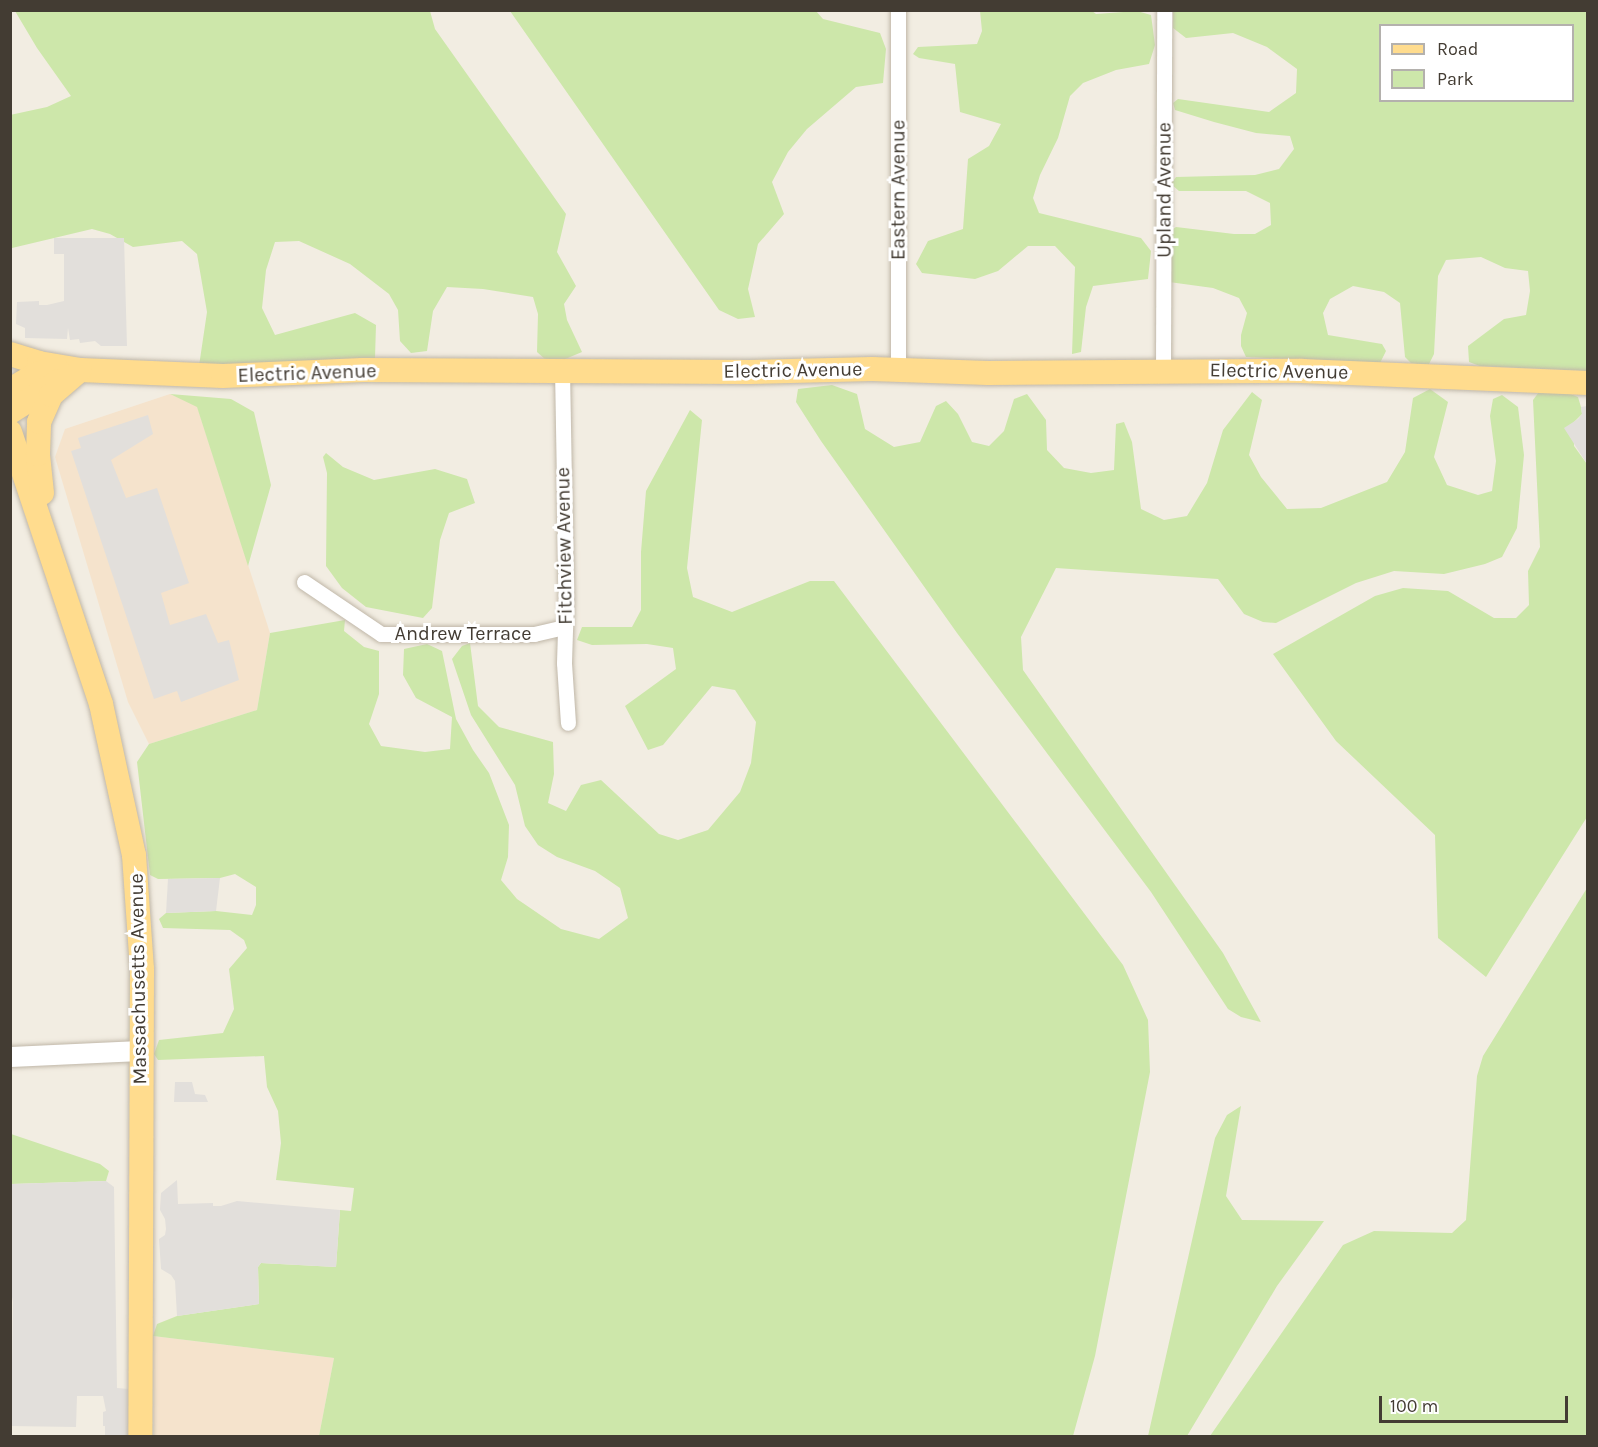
<!DOCTYPE html>
<style>
body{margin:0}
#map{position:relative;width:1598px;height:1447px;overflow:hidden;background:#f2ede2;font-family:Karla,sans-serif}
div>[style]{position:absolute}
.commercial>*{inset:0;background:#f5e3cc}
.green>*{inset:0;background:#cde7aa}
.parking>*{inset:0;background:#e2dfdb}
.roads{filter:drop-shadow(0 0 2px #c0b7a8) drop-shadow(0 0 2px #c0b7a8)}
.minor>*{height:15px;margin:-7.5px;padding:0 7.5px;transform-origin:7.5px;border-radius:7.5px;background:#fff}
.tertiary>*{height:20px;margin:-10px;padding:0 10px;transform-origin:10px;border-radius:10px;background:#fff}
.primary>*{height:24px;margin:-12px;padding:0 12px;transform-origin:12px;border-radius:12px;background:#ffdc8e}
span{translate:-50% -50%;white-space:nowrap;text-align:center;line-height:1.15;-webkit-text-stroke:6px #fff;paint-order:stroke}
.street-label{font-size:20px;color:#433c33}
.frame{position:absolute;inset:0;border:12px solid #433c33;pointer-events:none}
.legend{position:absolute;left:1379px;top:24px;width:195px;height:78px;box-sizing:border-box;background:#fff;border:2px solid #b4b1ad;margin:0;padding:8px 10px;list-style:none;font-size:18px;color:#433c33}
.legend li{display:flex;align-items:center;gap:12px;height:30px}
.legend b{width:30px;border:2px solid #b4b1ad}
.scale{position:absolute;left:1379px;top:1396px;width:189px;height:27px;box-sizing:border-box;border:3px solid #433c33;border-top:0;padding-left:8px;font-size:18px;line-height:21px;white-space:nowrap;color:#433c33;-webkit-text-stroke:4px #fff;paint-order:stroke}
</style>
<div id="map">
<div class="commercial">
<div style="clip-path:polygon(170px 394px,197px 406px,270px 633px,257px 710px,149px 744px,128px 702px,55px 457px,65px 429px)"></div>
<div style="clip-path:polygon(153px 1336px,334px 1358px,319px 1436px,154px 1436px)"></div>
</div>
<div class="green">
<div style="clip-path:polygon(15px 11px,430px 11px,435px 29px,566px 214px,557px 252px,576px 286px,564px 304px,567px 320px,582px 352px,563px 360px,546px 360px,537px 352px,538px 314px,533px 297px,483px 289px,447px 287px,433px 311px,427px 351px,411px 353px,400px 341px,398px 310px,389px 294px,350px 264px,299px 241px,275px 242px,266px 270px,262px 308px,275px 335px,355px 313px,376px 325px,375px 358px,199px 366px,207px 312px,197px 254px,182px 241px,133px 247px,110px 234px,92px 229px,12px 248px,10px 115px,47px 107px,71px 96px,37px 48px)"></div>
<div style="clip-path:polygon(510px 11px,816px 11px,823px 19px,880px 33px,886px 49px,883px 83px,856px 87px,807px 129px,788px 152px,772px 182px,784px 214px,758px 244px,748px 289px,755px 317px,738px 319px,719px 310px)"></div>
<div style="clip-path:polygon(1092px 11px,1096px 14px,1137px 11px,1151px 15px,1155px 45px,1149px 64px,1116px 70px,1083px 83px,1070px 96px,1058px 138px,1040px 175px,1033px 198px,1039px 213px,1141px 238px,1151px 251px,1148px 279px,1093px 286px,1086px 307px,1081px 352px,1072px 354px,1075px 267px,1055px 246px,1028px 246px,998px 271px,975px 279px,922px 273px,916px 264px,928px 241px,963px 229px,968px 159px,989px 146px,1001px 124px,960px 112px,955px 64px,919px 58px,913px 54px,918px 47px,977px 44px,982px 31px,980px 11px)"></div>
<div style="clip-path:polygon(evenodd,1173px 11px,1587px 11px,1587px 371px,1480px 366px,1469px 362px,1468px 346px,1504px 319px,1526px 315px,1530px 291px,1528px 271px,1505px 268px,1481px 257px,1446px 260px,1438px 276px,1434px 354px,1428px 366px,1411px 363px,1405px 357px,1400px 303px,1384px 292px,1353px 286px,1330px 299px,1323px 313px,1328px 335px,1382px 344px,1386px 351px,1380px 363px,1246px 357px,1241px 346px,1241px 335px,1247px 313px,1239px 298px,1213px 288px,1169px 282px,1167px 233px,1176px 227px,1234px 234px,1255px 234px,1271px 225px,1270px 203px,1246px 191px,1179px 191px,1171px 184px,1176px 177px,1255px 175px,1279px 169px,1294px 149px,1290px 136px,1256px 133px,1214px 122px,1175px 110px,1173px 103px,1178px 99px,1269px 112px,1296px 93px,1297px 69px,1267px 47px,1233px 33px,1186px 38px,1173px 28px,1173px 11px,1380px 26px,1572px 26px,1572px 100px,1380px 100px,1380px 26px)"></div>
<div style="clip-path:polygon(832px 385px,857px 394px,865px 429px,894px 447px,920px 442px,936px 406px,946px 401px,958px 414px,972px 442px,989px 446px,1004px 431px,1014px 399px,1027px 394px,1046px 420px,1047px 450px,1064px 468px,1091px 473px,1114px 470px,1116px 424px,1124px 422px,1132px 442px,1141px 509px,1164px 520px,1187px 516px,1207px 483px,1223px 430px,1252px 392px,1262px 400px,1249px 455px,1261px 477px,1287px 509px,1321px 508px,1387px 482px,1405px 452px,1413px 398px,1430px 389px,1448px 402px,1434px 457px,1447px 485px,1478px 495px,1492px 491px,1496px 461px,1490px 416px,1493px 399px,1502px 395px,1518px 407px,1524px 455px,1517px 528px,1502px 557px,1485px 564px,1444px 574px,1394px 571px,1356px 583px,1276px 623px,1263px 622px,1244px 614px,1218px 579px,1056px 568px,1021px 637px,1023px 670px,1223px 953px,1261px 1022px,1241px 1017px,1228px 1009px,1151px 892px,957px 633px,821px 441px,796px 402px,798px 389px)"></div>
<div style="clip-path:polygon(1539px 392px,1568px 393px,1578px 397px,1581px 407px,1582px 414px,1574px 422px,1574px 446px,1587px 464px,1587px 817px,1486px 977px,1438px 938px,1435px 835px,1336px 741px,1273px 654px,1375px 596px,1403px 588px,1448px 591px,1494px 618px,1516px 618px,1529px 605px,1528px 571px,1540px 547px,1533px 400px)"></div>
<div style="clip-path:polygon(170px 394px,231px 399px,254px 412px,271px 485px,248px 566px,197px 407px)"></div>
<div style="clip-path:polygon(690px 410px,702px 420px,687px 568px,693px 597px,732px 612px,810px 581px,834px 581px,1123px 965px,1148px 1020px,1150px 1072px,1095px 1356px,1073px 1436px,319px 1436px,334px 1358px,153px 1336px,157px 1324px,177px 1316px,259px 1304px,258px 1267px,261px 1263px,336px 1267px,340px 1210px,351px 1211px,354px 1188px,276px 1180px,281px 1143px,278px 1111px,267px 1087px,264px 1056px,158px 1060px,154px 1054px,159px 1040px,223px 1033px,234px 1009px,229px 969px,247px 948px,244px 940px,230px 930px,163px 928px,159px 919px,166px 913px,216px 911px,252px 915px,256px 905px,256px 887px,235px 874px,220px 878px,158px 879px,150px 875px,137px 762px,149px 744px,257px 710px,270px 633px,345px 620px,344px 631px,364px 647px,379px 651px,379px 694px,369px 724px,381px 746px,425px 752px,450px 749px,452px 717px,416px 698px,403px 675px,404px 649px,427px 644px,442px 651px,456px 719px,473px 750px,489px 773px,509px 825px,508px 857px,501px 880px,517px 899px,561px 929px,599px 939px,628px 918px,620px 888px,595px 871px,557px 857px,538px 845px,525px 826px,515px 785px,471px 715px,452px 659px,462px 646px,470px 643px,478px 706px,499px 727px,553px 742px,554px 774px,548px 803px,566px 811px,581px 785px,601px 780px,659px 834px,678px 840px,708px 830px,740px 792px,751px 763px,756px 722px,735px 690px,712px 686px,663px 745px,648px 750px,625px 706px,676px 669px,673px 648px,647px 644px,592px 645px,577px 640px,582px 627px,632px 627px,641px 610px,641px 552px,646px 491px)"></div>
<div style="clip-path:polygon(326px 453px,343px 467px,374px 480px,435px 469px,467px 479px,475px 503px,449px 513px,440px 540px,432px 608px,423px 618px,366px 607px,342px 588px,326px 566px,327px 473px,323px 457px)"></div>
<div style="clip-path:polygon(1587px 888px,1587px 1436px,1210px 1436px,1343px 1245px,1374px 1231px,1452px 1233px,1466px 1220px,1477px 1076px,1483px 1056px)"></div>
<div style="clip-path:polygon(1241px 1106px,1226px 1196px,1242px 1220px,1324px 1221px,1277px 1286px,1187px 1436px,1148px 1436px,1215px 1138px,1227px 1115px)"></div>
<div style="clip-path:polygon(11px 1134px,100px 1164px,109px 1171px,106px 1181px,11px 1184px)"></div>
</div>
<div class="parking">
<div style="clip-path:polygon(54px 238px,124px 238px,127px 346px,101px 346px,95px 341px,80px 343px,79px 339px,70px 340px,68px 328px,67px 339px,25px 338px,25px 328px,16px 324px,17px 302px,39px 301px,39px 305px,47px 305px,64px 301px,64px 254px,54px 254px)"></div>
<div style="clip-path:polygon(1587px 406px,1588px 406px,1587px 464px,1564px 428px,1578px 419px,1582px 414px,1581px 407px)"></div>
<div style="clip-path:polygon(148px 415px,153px 434px,111px 460px,126px 498px,157px 488px,189px 583px,161px 593px,170px 625px,206px 614px,218px 643px,229px 640px,239px 680px,181px 702px,177px 691px,154px 699px,71px 451px,81px 448px,78px 438px)"></div>
<div style="clip-path:polygon(220px 878px,216px 911px,166px 913px,168px 879px)"></div>
<div style="clip-path:polygon(175px 1082px,192px 1082px,195px 1094px,205px 1095px,208px 1102px,174px 1102px)"></div>
<div style="clip-path:polygon(177px 1180px,178px 1204px,213px 1203px,213px 1206px,221px 1206px,237px 1201px,340px 1210px,336px 1267px,261px 1263px,258px 1267px,259px 1304px,177px 1316px,175px 1281px,171px 1275px,161px 1269px,159px 1239px,165px 1235px,166px 1229px,165px 1219px,160px 1210px,161px 1193px)"></div>
<div style="clip-path:polygon(106px 1181px,114px 1187px,117px 1388px,129px 1389px,129px 1436px,103px 1436px,105px 1435px,105px 1426px,103px 1426px,103px 1412px,106px 1411px,103px 1396px,77px 1396px,76px 1427px,11px 1426px,13px 1302px,10px 1287px,11px 1184px)"></div>
</div>
<div class="roads">
<div class="minor">
<div style="left:898px;top:10px;width:360px;rotate:90deg"></div>
<div style="left:562px;top:369px;width:230px;rotate:89deg"></div>
<div style="left:566px;top:599px;width:64px;rotate:91.8deg"></div>
<div style="left:564px;top:663px;width:60px;rotate:86.2deg"></div>
<div style="left:1163px;top:370px;width:360px;rotate:-89.8deg"></div>
<div style="left:304px;top:582px;width:93px;rotate:34deg"></div>
<div style="left:381px;top:634px;width:153px"></div>
<div style="left:534px;top:634px;width:32px;rotate:-13deg"></div>
</div>
<div class="tertiary">
<div style="left:10px;top:1057px;width:131px;rotate:-2.6deg"></div>
</div>
<div class="primary">
<div style="left:10px;top:354px;width:30px;rotate:17deg"></div>
<div style="left:39px;top:363px;width:42px;rotate:9.7deg"></div>
<div style="left:80px;top:370px;width:143px;rotate:2.4deg"></div>
<div style="left:223px;top:376px;width:140px;rotate:-2.5deg"></div>
<div style="left:363px;top:370px;width:387px;rotate:0.3deg"></div>
<div style="left:750px;top:372px;width:122px;rotate:-1.4deg"></div>
<div style="left:872px;top:369px;width:116px;rotate:2deg"></div>
<div style="left:988px;top:373px;width:314px;rotate:-0.4deg"></div>
<div style="left:1302px;top:371px;width:286px;rotate:2.4deg"></div>
<div style="left:10px;top:390px;width:31px;rotate:-31deg"></div>
<div style="left:37px;top:374px;width:20px;rotate:-20deg"></div>
<div style="left:10px;top:412px;width:58px;rotate:-32.3deg"></div>
<div style="left:10px;top:432px;width:287px;rotate:71.5deg"></div>
<div style="left:101px;top:704px;width:155px;rotate:77.7deg"></div>
<div style="left:134px;top:855px;width:114px;rotate:86deg"></div>
<div style="left:142px;top:969px;width:467px;rotate:90.2deg"></div>
<div style="left:42px;top:493px;width:39px;rotate:-96deg"></div>
<div style="left:38px;top:454px;width:32px;rotate:-88deg"></div>
<div style="left:39px;top:422px;width:30px;rotate:-66deg"></div>
<div style="left:51px;top:395px;width:38px;rotate:-41deg"></div>
</div>
</div>
<div class="street-label">
<span style="left:898px;top:190px;rotate:-90deg">Eastern Avenue</span>
<span style="left:1164px;top:190px;rotate:-90deg">Upland Avenue</span>
<span style="left:793px;top:370px;rotate:-1deg">Electric Avenue</span>
<span style="left:1279px;top:371px;rotate:1deg">Electric Avenue</span>
<span style="left:307px;top:373px;rotate:-2deg">Electric Avenue</span>
<span style="left:564px;top:546px;rotate:-91deg">Fitchview Avenue</span>
<span style="left:463px;top:633px">Andrew Terrace</span>
<span style="left:138px;top:979px;rotate:-91deg">Massachusetts Avenue</span>
</div>
<div class="frame"></div>
<ul class="legend">
<li><b style="height:8px;background:#ffdc8e"></b>Road</li>
<li><b style="height:16px;background:#cde7aa"></b>Park</li>
</ul>
<div class="scale">100 m</div>
</div>
